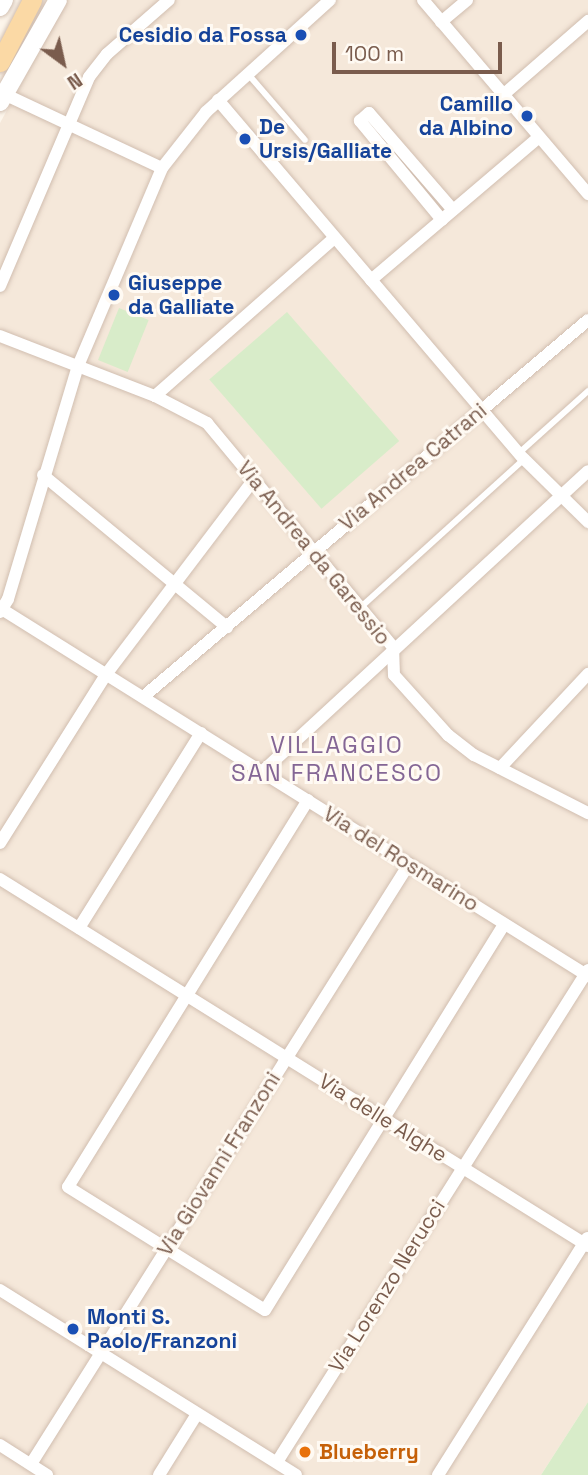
<!DOCTYPE html>
<style>
body{margin:0}
#map{position:relative;width:588px;height:1475px;overflow:hidden;background:#fdf6ec;font-family:"Space Grotesk",sans-serif}
div>[style]{position:absolute}
.residential>*{inset:0;background:#f5e8da}
.green>*{inset:0;background:#d8ecc9;transform-origin:0 0}
.roads{filter:drop-shadow(0 0 2px #d1beb0) drop-shadow(0 0 2px #d1beb0)}
.lane>*{height:6px;margin:-3px;padding:0 3px;transform-origin:3px;border-radius:3px;background:#fff}
.street>*{height:12px;margin:-6px;padding:0 6px;transform-origin:6px;border-radius:6px;background:#fff}
.secondary>*{height:18px;margin:-9px;padding:0 9px;transform-origin:9px;border-radius:9px;background:#fff}
.primary>*{height:19px;margin:-9.5px;padding:0 9.5px;transform-origin:9.5px;border-radius:9.5px;background:#fbd9a5}
.dots>*{width:19px;height:19px;translate:-50% -50%;box-sizing:border-box;border:4px solid #fffaf3;border-radius:50%}
span{translate:-50% -50%;white-space:nowrap;text-align:center;line-height:1.15;-webkit-text-stroke:6px #fffaf3;paint-order:stroke}
.transit-label{font-size:21px;color:#164399;font-weight:700}
.right{translate:-100% -50%;text-align:right}
.left{translate:0 -50%;text-align:left}
.street-label{font-size:21px;color:#7a5c4d}
.food-label{font-size:21px;color:#c56008;font-weight:700}
.quarter-label{font-size:24px;color:#846695;letter-spacing:2px}
.north{position:absolute;left:28px;top:28px;width:70px;height:70px;-webkit-text-stroke:5px #fffaf3;paint-order:stroke;rotate:147deg;font-size:19px;font-weight:700;line-height:28px;text-align:center;color:#7a5c4d}
.north::after{content:'';display:block;margin:auto;width:24px;height:32px;background:#7a5c4d;clip-path:polygon(50% 0,100% 100%,50% 72%,0 100%)}
.scale{position:absolute;left:332px;top:42px;width:170px;height:32px;box-sizing:border-box;border:4px solid #7a5c4d;border-top:0;padding-left:9px;font-size:21px;line-height:24px;white-space:nowrap;color:#7a5c4d;-webkit-text-stroke:5px #fffaf3;paint-order:stroke}
</style>
<div id="map">
<div class="residential">
<div style="clip-path:polygon(67px 0,588px 0,588px 1402px,541px 1475px,0 1475px,0 123px)"></div>
</div>
<div class="green">
<div style="left:119px;top:308px;width:32px;height:56px;rotate:22deg"></div>
<div style="left:287px;top:312px;width:171px;height:103px;rotate:49deg"></div>
<div style="clip-path:polygon(588px 1402px,588px 1475px,541px 1475px)"></div>
</div>
<div class="roads">
<div class="lane">
<div style="left:248px;top:74px;width:87px;rotate:49.2deg"></div>
<div style="left:519px;top:453px;width:93px;rotate:-41.9deg"></div>
<div style="left:361px;top:607px;width:220px;rotate:-42.2deg"></div>
</div>
<div class="street">
<div style="left:423px;top:0;width:255px;rotate:49.6deg"></div>
<div style="left:441px;top:22px;width:34px;rotate:-40deg"></div>
<div style="left:4px;top:94px;width:174px;rotate:25.1deg"></div>
<div style="left:503px;top:95px;width:113px;rotate:-41deg"></div>
<div style="left:218px;top:100px;width:472px;rotate:49.6deg"></div>
<div style="left:524px;top:459px;width:90px;rotate:44.5deg"></div>
<div style="left:442px;top:220px;width:129px;rotate:-129.6deg"></div>
<div style="left:360px;top:121px;width:12px;rotate:-42deg"></div>
<div style="left:369px;top:113px;width:128px;rotate:49.1deg"></div>
<div style="left:371px;top:280px;width:219px;rotate:-40.4deg"></div>
<div style="left:0;top:286px;width:227px;rotate:-66.9deg"></div>
<div style="left:89px;top:77px;width:29px;rotate:-52deg"></div>
<div style="left:107px;top:54px;width:82px;rotate:-41.1deg"></div>
<div style="left:0;top:336px;width:166px;rotate:21.2deg"></div>
<div style="left:155px;top:396px;width:59px;rotate:27.4deg"></div>
<div style="left:207px;top:423px;width:291px;rotate:50.3deg"></div>
<div style="left:393px;top:647px;width:28px;rotate:88deg"></div>
<div style="left:394px;top:675px;width:81px;rotate:48deg"></div>
<div style="left:448px;top:735px;width:33px;rotate:38deg"></div>
<div style="left:474px;top:755px;width:128px;rotate:27deg"></div>
<div style="left:155px;top:396px;width:239px;rotate:-41.4deg"></div>
<div style="left:43px;top:475px;width:239px;rotate:39.6deg"></div>
<div style="left:0;top:608px;width:694px;rotate:32.04deg"></div>
<div style="left:0;top:612px;width:15px;rotate:-58deg"></div>
<div style="left:8px;top:599px;width:243px;rotate:-73.3deg"></div>
<div style="left:78px;top:366px;width:215px;rotate:-67deg"></div>
<div style="left:162px;top:168px;width:71px;rotate:-51.8deg"></div>
<div style="left:206px;top:112px;width:167px;rotate:-42.1deg"></div>
<div style="left:143px;top:697px;width:583px;rotate:-40.27deg"></div>
<div style="left:500px;top:768px;width:129px;rotate:-46.9deg"></div>
<div style="left:263px;top:771px;width:442px;rotate:-42.7deg"></div>
<div style="left:308px;top:800px;width:455px;rotate:121.8deg"></div>
<div style="left:68px;top:1187px;width:232px;rotate:32deg"></div>
<div style="left:265px;top:1310px;width:453px;rotate:-58.2deg"></div>
<div style="left:0;top:843px;width:201px;rotate:-57.8deg"></div>
<div style="left:107px;top:673px;width:243px;rotate:-52.8deg"></div>
<div style="left:0;top:879px;width:693px;rotate:31.97deg"></div>
<div style="left:79px;top:928px;width:230px;rotate:-58deg"></div>
<div style="left:0;top:1290px;width:349px;rotate:32deg"></div>
<div style="left:0;top:1445px;width:56px;rotate:32.6deg"></div>
<div style="left:277px;top:1462px;width:582px;rotate:-57.7deg"></div>
<div style="left:31px;top:1464px;width:709px;rotate:-57.79deg"></div>
<div style="left:159px;top:1475px;width:72px;rotate:-58.1deg"></div>
<div style="left:438px;top:1475px;width:280px;rotate:-57.8deg"></div>
</div>
<div class="secondary">
<div style="left:0;top:7px;width:8px;rotate:-60deg"></div>
<div style="left:0;top:102px;width:117px;rotate:-60.4deg"></div>
</div>
<div class="primary">
<div style="left:0;top:62px;width:70px;rotate:-62.7deg"></div>
</div>
</div>
<div class="dots">
<div style="left:301px;top:35px;background:#1a4fb4"></div>
<div style="left:527px;top:116px;background:#1a4fb4"></div>
<div style="left:245px;top:139px;background:#1a4fb4"></div>
<div style="left:114px;top:295px;background:#1a4fb4"></div>
<div style="left:73px;top:1329px;background:#1a4fb4"></div>
<div style="left:305px;top:1452px;background:#e8710a"></div>
</div>
<div class="transit-label">
<span class="right" style="left:287px;top:35px">Cesidio da Fossa</span>
<span class="right" style="left:513px;top:116px">Camillo<br>da Albino</span>
<span class="left" style="left:259px;top:139px">De<br>Ursis/Galliate</span>
<span class="left" style="left:128px;top:295px">Giuseppe<br>da Galliate</span>
<span class="left" style="left:87px;top:1329px">Monti S.<br>Paolo/Franzoni</span>
</div>
<div class="street-label">
<span style="left:413px;top:467px;rotate:-40deg">Via Andrea Catrani</span>
<span style="left:314px;top:553px;rotate:51deg">Via Andrea da Garessio</span>
<span style="left:401px;top:859px;rotate:32deg">Via del Rosmarino</span>
<span style="left:383px;top:1118px;rotate:32deg">Via delle Alghe</span>
<span style="left:219px;top:1164px;rotate:-58deg">Via Giovanni Franzoni</span>
<span style="left:387px;top:1286px;rotate:-58deg">Via Lorenzo Nerucci</span>
</div>
<div class="food-label">
<span class="left" style="left:319px;top:1452px">Blueberry</span>
</div>
<div class="quarter-label">
<span style="left:337px;top:759px">VILLAGGIO<br>SAN FRANCESCO</span>
</div>
<div class="north">N</div>
<div class="scale">100 m</div>
</div>
